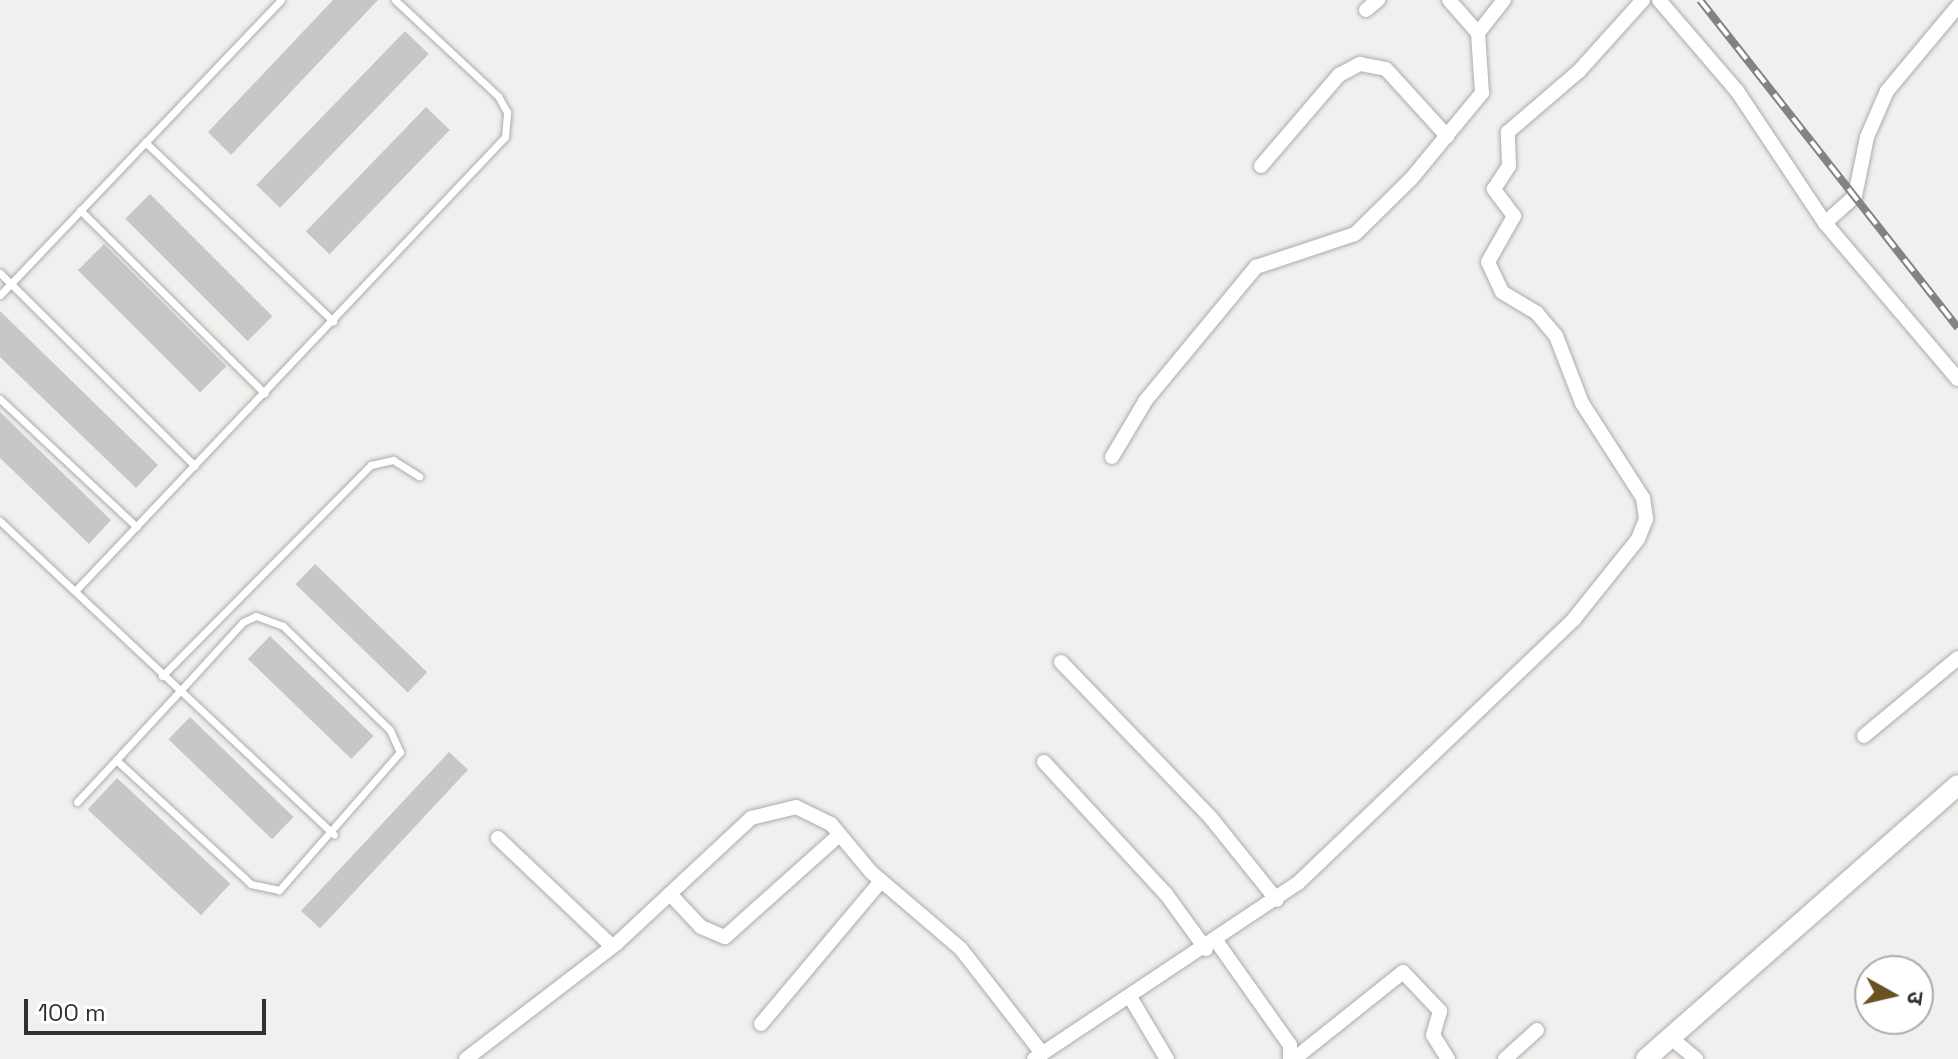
<!DOCTYPE html>
<meta charset="utf-8">
<style>
body{margin:0}
#map{position:relative;width:1958px;height:1059px;overflow:hidden;background:#f2f0ee;font-family:"Space Grotesk","Noto Sans Devanagari",sans-serif}
div>[style]{position:absolute}
.building>*{inset:0;background:#c7c7ca;transform-origin:0 0}
.roads{filter:drop-shadow(0 0 2px #adaba9) drop-shadow(0 0 2px #adaba9)}
.lane>*{height:7px;margin:-3.5px;padding:0 3.5px;transform-origin:3.5px;border-radius:3.5px;background:#fff}
.street>*{height:14px;margin:-7px;padding:0 7px;transform-origin:7px;border-radius:7px;background:#fff}
.secondary>*{height:20px;margin:-10px;padding:0 10px;transform-origin:10px;border-radius:10px;background:#fff}
.rail>*{height:8px;margin-top:-4px;transform-origin:0;background:repeating-linear-gradient(90deg,#fff 0 15px,#848382 0 30px);box-sizing:border-box;border-block:2px solid #848382}
span{translate:-50% -50%;white-space:nowrap;text-align:center;line-height:1.15;-webkit-text-stroke:8px #fff;paint-order:stroke}
.north{position:absolute;left:1854px;top:955px;width:80px;height:80px;box-sizing:border-box;background:#fff;border:2px solid #adacac;border-radius:50%;rotate:98deg;font-size:22px;font-weight:700;line-height:32px;text-align:center;color:#31302f}
.north::after{content:'';display:block;margin:auto;width:28px;height:36px;background:#6a5222;clip-path:polygon(50% 0,100% 100%,50% 72%,0 100%)}
.scale{position:absolute;left:24px;top:999px;width:242px;height:36px;box-sizing:border-box;border:4px solid #31302f;border-top:0;padding-left:10px;font-size:24px;line-height:28px;white-space:nowrap;color:#31302f;-webkit-text-stroke:6px #fff;paint-order:stroke}
</style>
<div id="map">
<div class="building">
<div style="clip-path:polygon(333px 0,378px 0,231px 155px,208px 132px)"></div>
<div style="left:405px;top:31px;width:33px;height:214px;rotate:44deg"></div>
<div style="left:426px;top:107px;width:33px;height:173px;rotate:44deg"></div>
<div style="left:150px;top:194px;width:173px;height:35px;rotate:45deg"></div>
<div style="left:104px;top:244px;width:173px;height:37px;rotate:45deg"></div>
<div style="clip-path:polygon(0 311px,158px 465px,136px 488px,0 357px)"></div>
<div style="clip-path:polygon(0 412px,111px 520px,89px 544px,0 458px)"></div>
<div style="left:315px;top:564px;width:156px;height:28px;rotate:44deg"></div>
<div style="left:270px;top:636px;width:144px;height:32px;rotate:44deg"></div>
<div style="left:190px;top:717px;width:144px;height:31px;rotate:44deg"></div>
<div style="left:449px;top:752px;width:26px;height:217px;rotate:43deg"></div>
<div style="left:117px;top:778px;width:155px;height:43px;rotate:43deg"></div>
</div>
<div class="roads">
<div class="lane">
<div style="left:145px;top:142px;width:260px;rotate:43.6deg"></div>
<div style="left:80px;top:210px;width:260px;rotate:44.8deg"></div>
<div style="left:0;top:273px;width:274px;rotate:44.7deg"></div>
<div style="left:0;top:295px;width:407px;rotate:-46.4deg"></div>
<div style="left:0;top:399px;width:187px;rotate:43.1deg"></div>
<div style="left:0;top:521px;width:458px;rotate:43.2deg"></div>
<div style="left:75px;top:591px;width:625px;rotate:-46.56deg"></div>
<div style="left:505px;top:137px;width:25px;rotate:-85deg"></div>
<div style="left:507px;top:112px;width:18px;rotate:-119deg"></div>
<div style="left:498px;top:96px;width:141px;rotate:-137deg"></div>
<div style="left:162px;top:676px;width:297px;rotate:-45.3deg"></div>
<div style="left:371px;top:465px;width:23px;rotate:-13deg"></div>
<div style="left:393px;top:460px;width:31px;rotate:32deg"></div>
<div style="left:77px;top:802px;width:57px;rotate:-47.1deg"></div>
<div style="left:116px;top:760px;width:91px;rotate:-47.2deg"></div>
<div style="left:178px;top:693px;width:96px;rotate:-47.5deg"></div>
<div style="left:243px;top:622px;width:14px;rotate:-25deg"></div>
<div style="left:256px;top:616px;width:29px;rotate:20deg"></div>
<div style="left:283px;top:626px;width:149px;rotate:44.2deg"></div>
<div style="left:390px;top:730px;width:24px;rotate:66deg"></div>
<div style="left:400px;top:752px;width:184px;rotate:131.2deg"></div>
<div style="left:279px;top:890px;width:29px;rotate:-168deg"></div>
<div style="left:251px;top:884px;width:183px;rotate:-137.4deg"></div>
</div>
<div class="street">
<div style="left:1449px;top:0;width:44px;rotate:48.7deg"></div>
<div style="left:1659px;top:0;width:120px;rotate:49.4deg"></div>
<div style="left:1737px;top:91px;width:159px;rotate:56.3deg"></div>
<div style="left:1825px;top:223px;width:205px;rotate:49.6deg"></div>
<div style="left:1366px;top:10px;width:16px;rotate:-40deg"></div>
<div style="left:1261px;top:166px;width:120px;rotate:-49.4deg"></div>
<div style="left:1339px;top:75px;width:24px;rotate:-28deg"></div>
<div style="left:1360px;top:64px;width:26px;rotate:11deg"></div>
<div style="left:1386px;top:69px;width:91px;rotate:47.7deg"></div>
<div style="left:1825px;top:223px;width:40px;rotate:-42deg"></div>
<div style="left:1855px;top:196px;width:60px;rotate:-78.5deg"></div>
<div style="left:1867px;top:137px;width:50px;rotate:-66.5deg"></div>
<div style="left:1887px;top:91px;width:111px;rotate:-50.1deg"></div>
<div style="left:1112px;top:457px;width:66px;rotate:-59.2deg"></div>
<div style="left:1146px;top:400px;width:173px;rotate:-50.4deg"></div>
<div style="left:1256px;top:267px;width:104px;rotate:-18.4deg"></div>
<div style="left:1355px;top:234px;width:78px;rotate:-44.5deg"></div>
<div style="left:1411px;top:179px;width:112px;rotate:-50.5deg"></div>
<div style="left:1482px;top:93px;width:60px;rotate:-93.8deg"></div>
<div style="left:1478px;top:33px;width:42px;rotate:-51.8deg"></div>
<div style="left:1061px;top:662px;width:216px;rotate:46.1deg"></div>
<div style="left:1211px;top:818px;width:105px;rotate:51.2deg"></div>
<div style="left:1864px;top:736px;width:122px;rotate:-39.7deg"></div>
<div style="left:1044px;top:762px;width:180px;rotate:47.3deg"></div>
<div style="left:1166px;top:894px;width:68px;rotate:54deg"></div>
<div style="left:498px;top:838px;width:157px;rotate:43.5deg"></div>
<div style="left:670px;top:894px;width:45px;rotate:46.8deg"></div>
<div style="left:701px;top:927px;width:26px;rotate:23deg"></div>
<div style="left:725px;top:937px;width:153px;rotate:-41.8deg"></div>
<div style="left:1217px;top:942px;width:126px;rotate:54.7deg"></div>
<div style="left:1290px;top:1045px;width:14px;rotate:90deg"></div>
<div style="left:1130px;top:997px;width:72px;rotate:59.2deg"></div>
<div style="left:761px;top:1024px;width:187px;rotate:-50deg"></div>
<div style="left:1670px;top:1037px;width:34px;rotate:40deg"></div>
<div style="left:466px;top:1059px;width:189px;rotate:-37.5deg"></div>
<div style="left:616px;top:944px;width:185px;rotate:-43deg"></div>
<div style="left:751px;top:818px;width:46px;rotate:-13.7deg"></div>
<div style="left:796px;top:807px;width:39px;rotate:26deg"></div>
<div style="left:831px;top:824px;width:62px;rotate:50.2deg"></div>
<div style="left:871px;top:872px;width:118px;rotate:40.5deg"></div>
<div style="left:961px;top:949px;width:132px;rotate:52.1deg"></div>
<div style="left:1034px;top:1059px;width:317px;rotate:-33.7deg"></div>
<div style="left:1298px;top:883px;width:382px;rotate:-43.7deg"></div>
<div style="left:1574px;top:619px;width:102px;rotate:-51.3deg"></div>
<div style="left:1638px;top:539px;width:22px;rotate:-68deg"></div>
<div style="left:1646px;top:519px;width:21px;rotate:-98deg"></div>
<div style="left:1643px;top:498px;width:113px;rotate:-122.7deg"></div>
<div style="left:1582px;top:403px;width:72px;rotate:-111.2deg"></div>
<div style="left:1556px;top:336px;width:30px;rotate:-130deg"></div>
<div style="left:1537px;top:313px;width:41px;rotate:-149deg"></div>
<div style="left:1502px;top:292px;width:33px;rotate:-115deg"></div>
<div style="left:1488px;top:262px;width:53px;rotate:-60.5deg"></div>
<div style="left:1514px;top:216px;width:34px;rotate:-127deg"></div>
<div style="left:1494px;top:189px;width:27px;rotate:-57deg"></div>
<div style="left:1509px;top:166px;width:34px;rotate:-92deg"></div>
<div style="left:1508px;top:132px;width:94px;rotate:-40.7deg"></div>
<div style="left:1579px;top:71px;width:96px;rotate:-48deg"></div>
<div style="left:1294px;top:1059px;width:139px;rotate:-38.6deg"></div>
<div style="left:1403px;top:972px;width:54px;rotate:46.5deg"></div>
<div style="left:1440px;top:1011px;width:25px;rotate:106deg"></div>
<div style="left:1433px;top:1035px;width:28px;rotate:58deg"></div>
<div style="left:1505px;top:1059px;width:43px;rotate:-42.2deg"></div>
</div>
<div class="secondary">
<div style="left:1646px;top:1059px;width:415px;rotate:-41.3deg"></div>
</div>
</div>
<div class="rail">
<div style="left:1700px;top:0;width:417px;rotate:51.8deg"></div>
</div>
<div class="north">उ</div>
<div class="scale">100 m</div>
</div>
